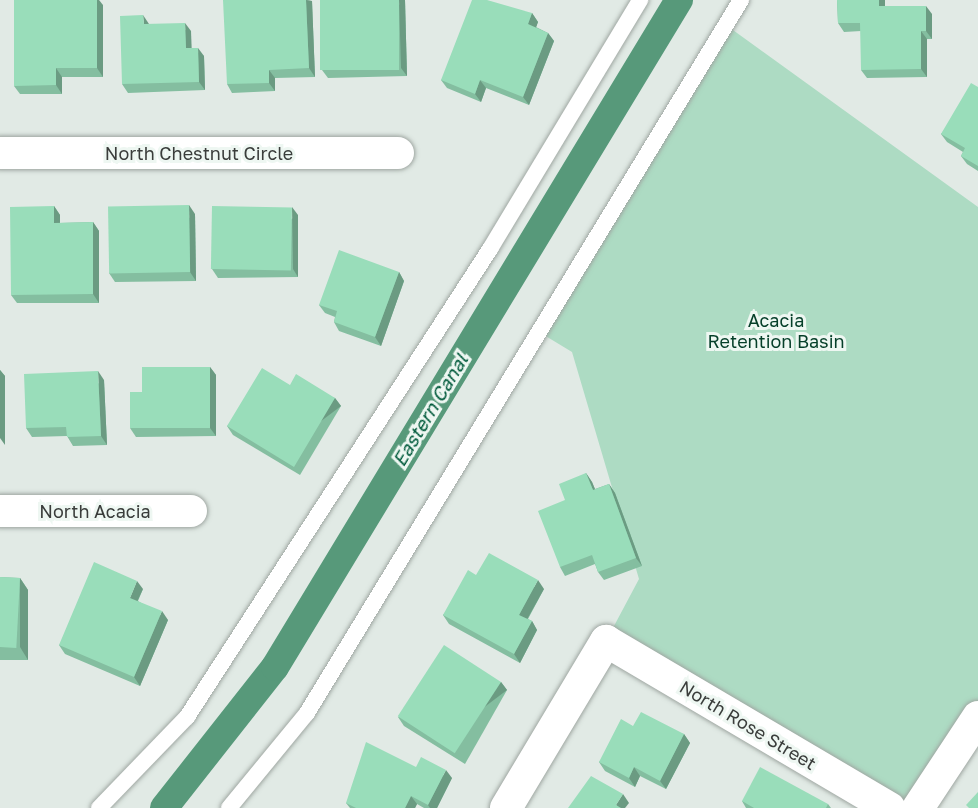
<!DOCTYPE html>
<style>
body{margin:0}
#map{position:relative;width:978px;height:808px;overflow:hidden;background:#e1eae5;font-family:"Golos Text",sans-serif}
div>[style]{position:absolute}
.green>*{inset:0;background:#addbc3}
.canal>*{height:28px;margin:-14px;padding:0 14px;transform-origin:14px;border-radius:14px;background:#57997a}
.roads{filter:drop-shadow(0 0 2px #9fa7a2) drop-shadow(0 0 2px #9fa7a2)}
.lane>*{height:16px;margin:-8px;padding:0 8px;transform-origin:8px;border-radius:8px;background:#fff}
.street>*{height:32px;margin:-16px;padding:0 16px;transform-origin:16px;border-radius:16px;background:#fff}
.wall>*{inset:0;background:#84bea0;transform-origin:0 0}
.shaded-wall>*{inset:0;background:#6b9b82;transform-origin:0 0}
.building>*{inset:0;background:#99ddba;transform-origin:0 0}
span{translate:-50% -50%;white-space:nowrap;text-align:center;line-height:1.15;-webkit-text-stroke:6px #eef7f2;paint-order:stroke}
.street-label{font-size:18px;color:#3a3d3b}
.park-label{font-size:18px;color:#053f29}
.water-label{font-size:19px;color:#005a3b;font-style:italic}
</style>
<div id="map">
<div class="green">
<div style="clip-path:polygon(726px 25px,978px 207px,978px 717px,918px 808px,889px 808px,606px 641px,639px 579px,572px 352px,539px 332px)"></div>
</div>
<div class="canal">
<div style="left:164px;top:808px;width:179px;rotate:-51.8deg"></div>
<div style="left:275px;top:667px;width:780px;rotate:-58.8deg"></div>
</div>
<div class="roads">
<div class="lane">
<div style="left:99px;top:808px;width:127px;rotate:-46deg"></div>
<div style="left:187px;top:717px;width:558px;rotate:-57.08deg"></div>
<div style="left:490px;top:249px;width:291px;rotate:-58.9deg"></div>
<div style="left:229px;top:808px;width:123px;rotate:-50.6deg"></div>
<div style="left:307px;top:713px;width:835px;rotate:-58.67deg"></div>
</div>
<div class="street">
<div style="left:0;top:153px;width:398px"></div>
<div style="left:0;top:511px;width:191px"></div>
<div style="left:506px;top:808px;width:195px;rotate:-59.1deg"></div>
<div style="left:606px;top:641px;width:329px;rotate:30.5deg"></div>
<div style="left:918px;top:808px;width:109px;rotate:-56.6deg"></div>
</div>
</div>
<div class="wall">
<div style="clip-path:polygon(306px 0,312px 1px,315px 77px,275px 78px,275px 91px,232px 93px,227px 84px)"></div>
<div style="clip-path:polygon(405px 0,407px 76px,328px 78px,322px 70px)"></div>
<div style="clip-path:polygon(837px 0,885px 0,885px 6px,932px 14px,932px 39px,927px 39px,927px 77px,867px 78px,861px 70px,861px 31px,844px 32px,838px 23px)"></div>
<div style="clip-path:polygon(103px 5px,103px 77px,62px 77px,62px 94px,20px 94px,14px 86px)"></div>
<div style="clip-path:polygon(532px 13px,538px 22px,536px 27px,548px 33px,554px 41px,529px 105px,486px 88px,481px 102px,447px 88px,441px 80px)"></div>
<div style="clip-path:polygon(149px 24px,191px 31px,191px 48px,204px 56px,205px 90px,128px 93px,122px 84px)"></div>
<div style="clip-path:polygon(978px 87px,978px 171px,967px 164px,961px 156px,963px 152px,947px 142px,941px 134px)"></div>
<div style="clip-path:polygon(54px 206px,60px 215px,60px 223px,93px 222px,99px 231px,99px 303px,17px 303px,11px 295px)"></div>
<div style="clip-path:polygon(195px 214px,196px 281px,115px 282px,109px 273px)"></div>
<div style="clip-path:polygon(298px 215px,298px 277px,218px 278px,212px 269px)"></div>
<div style="clip-path:polygon(399px 272px,404px 281px,381px 346px,339px 331px,334px 322px,335px 317px,325px 313px,319px 305px)"></div>
<div style="clip-path:polygon(210px 367px,216px 375px,216px 436px,136px 437px,130px 428px,142px 392px)"></div>
<div style="left:0;top:370px;width:8px;height:75px;rotate:50deg"></div>
<div style="clip-path:polygon(104px 380px,107px 445px,73px 446px,67px 436px,32px 437px,26px 428px)"></div>
<div style="clip-path:polygon(290px 385px,335px 398px,341px 406px,300px 475px,233px 435px,227px 426px)"></div>
<div style="clip-path:polygon(586px 473px,592px 482px,595px 489px,609px 484px,615px 493px,642px 566px,604px 580px,598px 572px,595px 564px,565px 576px,560px 567px,565px 500px)"></div>
<div style="clip-path:polygon(476px 575px,544px 589px,528px 619px,532px 621px,537px 630px,520px 663px,449px 624px,443px 615px)"></div>
<div style="clip-path:polygon(0 577px,20px 578px,28px 590px,28px 660px,0 660px)"></div>
<div style="clip-path:polygon(143px 589px,138px 601px,168px 620px,140px 686px,65px 654px,59px 645px)"></div>
<div style="clip-path:polygon(501px 682px,507px 690px,465px 764px,404px 726px,398px 717px)"></div>
<div style="clip-path:polygon(633px 726px,684px 734px,690px 743px,666px 789px,640px 776px,635px 787px,605px 771px,599px 762px)"></div>
<div style="clip-path:polygon(416px 767px,452px 778px,437px 808px,424px 808px,417px 804px,415px 808px,350px 808px,346px 803px)"></div>
<div style="clip-path:polygon(742px 801px,828px 804px,831px 808px,746px 808px)"></div>
</div>
<div class="shaded-wall">
<div style="clip-path:polygon(97px 0,99px 0,103px 5px,103px 77px,97px 68px)"></div>
<div style="clip-path:polygon(306px 0,312px 1px,315px 77px,309px 68px)"></div>
<div style="clip-path:polygon(399px 0,405px 0,407px 76px,401px 68px)"></div>
<div style="clip-path:polygon(879px 0,885px 0,885px 15px,879px 6px)"></div>
<div style="clip-path:polygon(926px 6px,932px 14px,932px 39px,926px 31px)"></div>
<div style="clip-path:polygon(532px 13px,538px 22px,534px 33px,528px 24px)"></div>
<div style="clip-path:polygon(143px 15px,149px 24px,144px 24px)"></div>
<div style="clip-path:polygon(185px 23px,191px 31px,192px 57px,186px 48px)"></div>
<div style="clip-path:polygon(921px 31px,927px 39px,927px 77px,921px 69px)"></div>
<div style="clip-path:polygon(548px 33px,554px 41px,529px 105px,523px 97px)"></div>
<div style="clip-path:polygon(198px 48px,204px 56px,205px 90px,199px 82px)"></div>
<div style="clip-path:polygon(56px 68px,62px 77px,62px 94px,56px 85px)"></div>
<div style="clip-path:polygon(269px 70px,275px 78px,275px 91px,269px 83px)"></div>
<div style="clip-path:polygon(480px 80px,486px 88px,481px 102px,475px 94px)"></div>
<div style="clip-path:polygon(189px 205px,195px 214px,196px 281px,190px 272px)"></div>
<div style="clip-path:polygon(54px 206px,60px 215px,60px 231px,54px 223px)"></div>
<div style="clip-path:polygon(292px 207px,298px 215px,298px 277px,293px 269px)"></div>
<div style="clip-path:polygon(93px 222px,99px 231px,99px 303px,93px 294px)"></div>
<div style="clip-path:polygon(399px 272px,404px 281px,381px 346px,375px 337px)"></div>
<div style="clip-path:polygon(210px 367px,216px 375px,216px 436px,210px 428px)"></div>
<div style="clip-path:polygon(0 370px,5px 376px,5px 445px,0 438px)"></div>
<div style="clip-path:polygon(98px 371px,104px 380px,107px 445px,101px 436px)"></div>
<div style="left:335px;top:398px;width:10px;height:80px;rotate:53deg"></div>
<div style="clip-path:polygon(586px 473px,592px 482px,599px 499px,593px 490px)"></div>
<div style="clip-path:polygon(609px 484px,615px 493px,642px 566px,636px 558px)"></div>
<div style="clip-path:polygon(20px 578px,28px 590px,28px 660px,20px 647px)"></div>
<div style="clip-path:polygon(538px 580px,544px 589px,525px 623px,519px 615px)"></div>
<div style="clip-path:polygon(137px 581px,143px 589px,135px 606px,130px 598px)"></div>
<div style="clip-path:polygon(162px 611px,168px 620px,140px 686px,134px 677px)"></div>
<div style="clip-path:polygon(532px 621px,537px 630px,520px 663px,514px 654px)"></div>
<div style="left:501px;top:682px;width:10px;height:85px;rotate:53deg"></div>
<div style="clip-path:polygon(684px 734px,690px 743px,666px 789px,660px 781px)"></div>
<div style="clip-path:polygon(634px 767px,640px 776px,635px 787px,629px 778px)"></div>
<div style="clip-path:polygon(446px 770px,452px 778px,437px 808px,430px 808px,428px 805px)"></div>
<div style="clip-path:polygon(623px 794px,629px 803px,625px 808px,618px 808px,616px 805px)"></div>
<div style="clip-path:polygon(411px 796px,417px 804px,415px 808px,405px 808px)"></div>
</div>
<div class="building">
<div style="clip-path:polygon(14px 0,97px 0,97px 68px,56px 68px,56px 85px,14px 86px)"></div>
<div style="clip-path:polygon(223px 0,306px 0,309px 68px,269px 70px,269px 83px,227px 84px)"></div>
<div style="left:320px;top:0;width:79px;height:70px"></div>
<div style="clip-path:polygon(472px 0,487px 0,532px 13px,528px 24px,548px 33px,523px 97px,480px 80px,475px 94px,441px 80px)"></div>
<div style="clip-path:polygon(837px 0,879px 0,879px 6px,926px 6px,926px 31px,921px 31px,921px 69px,861px 70px,860px 23px,838px 23px)"></div>
<div style="clip-path:polygon(143px 15px,144px 24px,185px 23px,186px 48px,198px 48px,199px 82px,122px 84px,120px 16px)"></div>
<div style="clip-path:polygon(971px 83px,978px 87px,978px 166px,961px 156px,965px 148px,941px 134px)"></div>
<div style="left:189px;top:205px;width:67px;height:81px;rotate:89deg"></div>
<div style="clip-path:polygon(54px 206px,54px 223px,93px 222px,93px 294px,11px 295px,10px 207px)"></div>
<div style="left:212px;top:206px;width:80px;height:63px;rotate:1deg"></div>
<div style="clip-path:polygon(339px 250px,399px 272px,375px 337px,334px 322px,337px 311px,319px 305px)"></div>
<div style="clip-path:polygon(142px 367px,210px 367px,210px 428px,130px 428px,130px 392px,142px 392px)"></div>
<div style="clip-path:polygon(262px 368px,290px 385px,296px 374px,335px 398px,294px 467px,227px 426px)"></div>
<div style="clip-path:polygon(98px 371px,101px 436px,67px 437px,66px 427px,26px 428px,24px 374px)"></div>
<div style="clip-path:polygon(586px 473px,593px 490px,609px 484px,636px 558px,598px 572px,592px 555px,560px 567px,538px 511px,565px 500px,559px 484px)"></div>
<div style="clip-path:polygon(489px 553px,538px 580px,519px 615px,532px 621px,514px 654px,443px 615px,468px 570px,476px 575px)"></div>
<div style="clip-path:polygon(94px 562px,137px 581px,130px 598px,162px 611px,134px 677px,59px 645px)"></div>
<div style="left:0;top:577px;width:20px;height:70px;rotate:3deg"></div>
<div style="left:444px;top:645px;width:68px;height:85px;rotate:33deg"></div>
<div style="clip-path:polygon(641px 712px,684px 734px,660px 781px,634px 767px,629px 778px,599px 762px,621px 719px,633px 726px)"></div>
<div style="clip-path:polygon(366px 742px,416px 767px,421px 757px,446px 770px,428px 805px,411px 796px,405px 808px,356px 808px,346px 803px)"></div>
<div style="clip-path:polygon(760px 767px,828px 804px,826px 808px,754px 808px,742px 801px)"></div>
<div style="clip-path:polygon(591px 776px,623px 794px,616px 805px,621px 808px,568px 808px)"></div>
<div style="clip-path:polygon(978px 792px,978px 808px,969px 808px,966px 805px)"></div>
</div>
<div class="street-label">
<span style="left:199px;top:153px">North Chestnut Circle</span>
<span style="left:95px;top:511px">North Acacia</span>
<span style="left:748px;top:725px;rotate:31deg">North Rose Street</span>
</div>
<div class="park-label">
<span style="left:776px;top:331px">Acacia<br>Retention Basin</span>
</div>
<div class="water-label">
<span style="left:430px;top:410px;rotate:-59deg">Eastern Canal</span>
</div>
</div>
